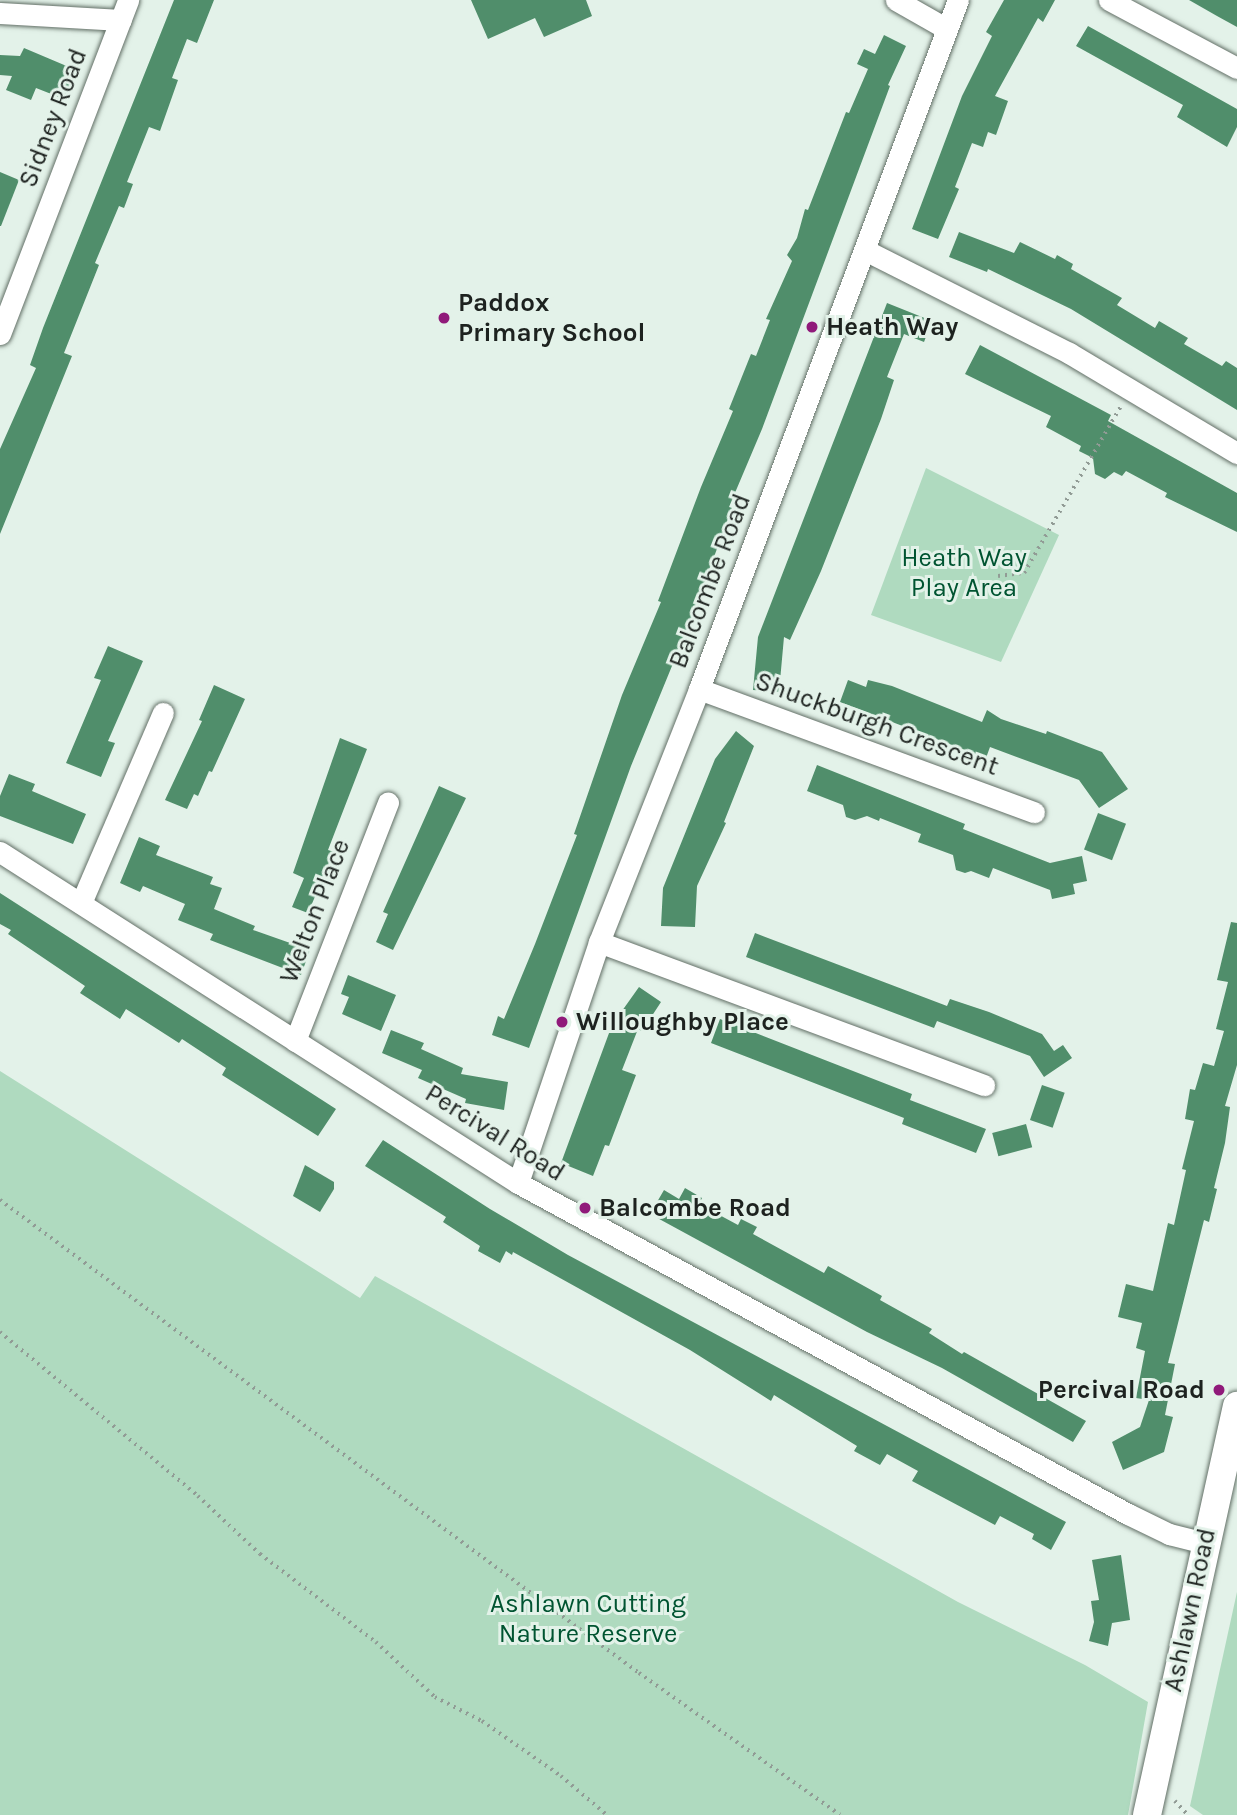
<!DOCTYPE html>
<style>
body{margin:0}
#map{position:relative;width:1237px;height:1815px;overflow:hidden;background:#e3f2e9;font-family:Karla,sans-serif}
div>[style]{position:absolute}
.green>*{inset:0;background:#afdabf}
.building>*{inset:0;background:#508e6b;transform-origin:0 0}
.path>*{height:3.5px;margin-top:-1.75px;transform-origin:0;background:repeating-linear-gradient(90deg,#919b95 0 2px,transparent 0 7px)}
.roads{filter:drop-shadow(0 0 2px #626f66) drop-shadow(0 0 2px #626f66)}
.street>*{height:21px;margin:-10.5px;padding:0 10.5px;transform-origin:10.5px;border-radius:10.5px;background:#fff}
.secondary>*{height:28px;margin:-14px;padding:0 14px;transform-origin:14px;border-radius:14px;background:#fff}
.dots>*{width:19px;height:19px;translate:-50% -50%;box-sizing:border-box;border:4px solid #e3f2e9;border-radius:50%}
span{translate:-50% -50%;white-space:nowrap;text-align:center;line-height:1.15;-webkit-text-stroke:6px #e3f2e9;paint-order:stroke}
.street-label{font-size:26px;color:#1d221f}
.poi-label{font-size:26px;color:#1d221f;font-weight:700}
.left{translate:0 -50%;text-align:left}
.right{translate:-100% -50%;text-align:right}
.park-label{font-size:26px;color:#005431}
</style>
<div id="map">
<div class="green">
<div style="clip-path:polygon(926px 468px,1059px 535px,1001px 662px,871px 615px)"></div>
<div style="clip-path:polygon(0 1071px,360px 1298px,375px 1276px,958px 1602px,1085px 1665px,1148px 1702px,1128px 1815px,0 1815px)"></div>
<div style="clip-path:polygon(1237px 1592px,1237px 1815px,1203px 1815px,1190px 1806px)"></div>
</div>
<div class="building">
<div style="clip-path:polygon(174px 0,214px 0,197px 43px,187px 39px,172px 78px,178px 80px,160px 131px,149px 127px,127px 182px,133px 184px,124px 208px,119px 206px,95px 263px,99px 265px,64px 353px,72px 356px,0 534px,0 449px,36px 368px,30px 365px,43px 328px)"></div>
<div style="clip-path:polygon(471px 0,586px 0,592px 16px,544px 37px,535px 18px,488px 39px)"></div>
<div style="clip-path:polygon(1004px 0,1055px 0,1043px 22px,1038px 18px,995px 96px,1008px 101px,996px 135px,988px 132px,983px 147px,972px 143px,955px 187px,959px 189px,938px 239px,912px 229px,962px 96px,992px 36px,986px 32px)"></div>
<div style="clip-path:polygon(1189px 0,1237px 0,1237px 27px,1217px 16px)"></div>
<div style="clip-path:polygon(1088px 26px,1237px 109px,1237px 127px,1227px 147px,1177px 117px,1183px 105px,1076px 46px)"></div>
<div style="clip-path:polygon(884px 35px,906px 46px,888px 85px,890px 86px,762px 429px,729px 507px,732px 508px,690px 622px,631px 766px,529px 1048px,492px 1035px,498px 1016px,504px 1019px,535px 944px,577px 835px,574px 834px,622px 695px,661px 602px,658px 601px,701px 487px,733px 411px,729px 409px,751px 354px,756px 356px,770px 320px,766px 319px,792px 261px,787px 255px,797px 238px,805px 209px,808px 210px,846px 112px,849px 113px,868px 69px,857px 64px,864px 49px,875px 54px)"></div>
<div style="clip-path:polygon(24px 48px,76px 70px,64px 99px,36px 88px,31px 100px,6px 90px,12px 76px,0 75px,0 55px,20px 56px)"></div>
<div style="clip-path:polygon(0 172px,19px 180px,1px 226px,0 226px)"></div>
<div style="clip-path:polygon(959px 232px,1014px 253px,1020px 242px,1055px 259px,1057px 255px,1073px 264px,1071px 269px,1122px 298px,1117px 305px,1155px 328px,1159px 321px,1188px 338px,1184px 344px,1222px 366px,1226px 361px,1237px 368px,1237px 410px,1071px 309px,988px 269px,987px 272px,949px 257px)"></div>
<div style="clip-path:polygon(887px 303px,932px 321px,924px 342px,904px 334px,887px 377px,894px 380px,881px 419px,821px 571px,790px 640px,784px 637px,779px 692px,753px 690px,758px 637px)"></div>
<div style="clip-path:polygon(980px 345px,1111px 415px,1108px 421px,1237px 493px,1237px 532px,1165px 497px,1167px 493px,1126px 471px,1122px 476px,1114px 472px,1105px 479px,1095px 474px,1093px 458px,1079px 451px,1081px 446px,1046px 427px,1051px 416px,965px 374px)"></div>
<div style="clip-path:polygon(108px 646px,143px 661px,108px 741px,115px 743px,101px 777px,66px 763px,101px 680px,94px 678px)"></div>
<div style="clip-path:polygon(848px 680px,866px 687px,868px 680px,892px 686px,982px 722px,987px 710px,1001px 719px,1046px 734px,1047px 731px,1102px 752px,1128px 789px,1099px 808px,1079px 780px,990px 747px,986px 758px,840px 702px)"></div>
<div style="clip-path:polygon(214px 685px,245px 699px,212px 772px,209px 771px,198px 796px,194px 794px,187px 809px,165px 800px,202px 721px,199px 720px)"></div>
<div style="clip-path:polygon(736px 731px,754px 746px,724px 822px,726px 823px,697px 886px,695px 927px,661px 926px,663px 888px,715px 759px)"></div>
<div style="clip-path:polygon(340px 738px,367px 749px,328px 850px,334px 852px,308px 913px,292px 907px,304px 878px,293px 873px)"></div>
<div style="clip-path:polygon(817px 765px,965px 824px,963px 829px,1050px 863px,1082px 856px,1087px 881px,1073px 884px,1075px 894px,1052px 899px,1050px 890px,993px 868px,989px 878px,971px 871px,965px 873px,956px 870px,953px 855px,918px 842px,921px 834px,880px 818px,879px 821px,867px 816px,855px 820px,846px 817px,843px 805px,807px 791px)"></div>
<div style="clip-path:polygon(9px 774px,35px 784px,32px 791px,86px 814px,73px 844px,0 816px,0 796px)"></div>
<div style="clip-path:polygon(439px 786px,466px 798px,393px 950px,376px 942px,388px 914px,383px 912px)"></div>
<div style="left:1098px;top:813px;width:30px;height:39px;rotate:21deg"></div>
<div style="clip-path:polygon(139px 837px,160px 846px,156px 855px,213px 877px,210px 884px,222px 888px,214px 909px,255px 926px,253px 930px,310px 950px,301px 975px,210px 940px,213px 934px,178px 920px,185px 904px,143px 886px,140px 892px,120px 883px)"></div>
<div style="clip-path:polygon(0 893px,336px 1109px,318px 1136px,222px 1075px,226px 1068px,182px 1039px,179px 1043px,126px 1009px,120px 1019px,80px 993px,85px 986px,8px 934px,11px 930px,0 924px)"></div>
<div style="clip-path:polygon(1231px 922px,1237px 923px,1237px 1065px,1225px 1106px,1230px 1107px,1225px 1143px,1214px 1188px,1217px 1189px,1209px 1222px,1204px 1220px,1168px 1363px,1175px 1364px,1165px 1415px,1173px 1417px,1164px 1452px,1123px 1470px,1112px 1442px,1140px 1427px,1149px 1400px,1136px 1398px,1145px 1351px,1136px 1348px,1142px 1323px,1118px 1317px,1126px 1284px,1153px 1291px,1168px 1223px,1174px 1225px,1186px 1170px,1182px 1169px,1194px 1121px,1185px 1119px,1190px 1089px,1195px 1090px,1203px 1063px,1214px 1066px,1224px 1031px,1216px 1029px,1228px 982px,1217px 980px)"></div>
<div style="clip-path:polygon(755px 933px,947px 1006px,950px 999px,989px 1012px,1042px 1034px,1054px 1051px,1063px 1045px,1072px 1058px,1044px 1077px,1030px 1056px,937px 1021px,934px 1028px,746px 957px)"></div>
<div style="clip-path:polygon(348px 975px,396px 995px,381px 1031px,342px 1014px,349px 997px,341px 994px)"></div>
<div style="clip-path:polygon(639px 987px,661px 1002px,642px 1031px,638px 1029px,622px 1070px,636px 1075px,609px 1146px,605px 1145px,593px 1176px,561px 1163px,612px 1025px)"></div>
<div style="clip-path:polygon(720px 1019px,912px 1094px,910px 1100px,986px 1129px,976px 1153px,902px 1124px,904px 1118px,711px 1043px)"></div>
<div style="clip-path:polygon(391px 1030px,424px 1043px,421px 1049px,463px 1068px,461px 1074px,508px 1082px,504px 1110px,465px 1103px,466px 1099px,418px 1078px,422px 1070px,382px 1053px)"></div>
<div style="left:1042px;top:1085px;width:24px;height:37px;rotate:19deg"></div>
<div style="left:1026px;top:1124px;width:24px;height:35px;rotate:75deg"></div>
<div style="clip-path:polygon(383px 1140px,490px 1209px,568px 1255px,1066px 1522px,1051px 1550px,1032px 1539px,1034px 1534px,1000px 1516px,995px 1525px,912px 1481px,918px 1471px,887px 1454px,880px 1465px,854px 1451px,857px 1446px,774px 1395px,771px 1401px,690px 1350px,513px 1252px,512px 1255px,506px 1251px,500px 1263px,478px 1251px,480px 1246px,443px 1222px,446px 1217px,365px 1166px)"></div>
<div style="clip-path:polygon(305px 1165px,334px 1182px,334px 1189px,320px 1212px,293px 1196px)"></div>
<div style="clip-path:polygon(685px 1188px,702px 1198px,699px 1204px,738px 1225px,741px 1219px,757px 1227px,753px 1234px,824px 1273px,828px 1266px,882px 1296px,880px 1300px,932px 1329px,929px 1333px,962px 1354px,964px 1352px,1086px 1421px,1073px 1442px,942px 1368px,867px 1332px,650px 1214px,664px 1190px,679px 1199px)"></div>
<div style="clip-path:polygon(1121px 1555px,1130px 1620px,1112px 1623px,1108px 1646px,1089px 1641px,1094px 1622px,1091px 1601px,1099px 1600px,1092px 1560px)"></div>
</div>
<div class="path">
<div style="left:998px;top:576px;width:26px;rotate:-7deg"></div>
<div style="left:1024px;top:573px;width:193px;rotate:-59.9deg"></div>
<div style="left:0;top:1200px;width:795px;rotate:36.51deg"></div>
<div style="left:639px;top:1673px;width:246px;rotate:35.2deg"></div>
<div style="left:0;top:1332px;width:257px;rotate:39.6deg"></div>
<div style="left:198px;top:1496px;width:85px;rotate:43.1deg"></div>
<div style="left:260px;top:1554px;width:146px;rotate:37.2deg"></div>
<div style="left:376px;top:1642px;width:81px;rotate:43deg"></div>
<div style="left:435px;top:1697px;width:53px;rotate:27.1deg"></div>
<div style="left:482px;top:1721px;width:96px;rotate:34.8deg"></div>
<div style="left:561px;top:1776px;width:60px;rotate:40.3deg"></div>
<div style="left:1175px;top:1801px;width:19px;rotate:47deg"></div>
</div>
<div class="roads">
<div class="street">
<div style="left:896px;top:0;width:56px;rotate:29.7deg"></div>
<div style="left:1109px;top:0;width:145px;rotate:28deg"></div>
<div style="left:0;top:13px;width:121px;rotate:3.3deg"></div>
<div style="left:865px;top:250px;width:229px;rotate:26.8deg"></div>
<div style="left:1069px;top:353px;width:196px;rotate:30.8deg"></div>
<div style="left:0;top:334px;width:358px;rotate:-69deg"></div>
<div style="left:699px;top:689px;width:357px;rotate:20.2deg"></div>
<div style="left:0;top:852px;width:615px;rotate:32.58deg"></div>
<div style="left:518px;top:1183px;width:694px;rotate:28.49deg"></div>
<div style="left:1128px;top:1514px;width:46px;rotate:26deg"></div>
<div style="left:1169px;top:1534px;width:36px;rotate:14deg"></div>
<div style="left:81px;top:903px;width:207px;rotate:-66.7deg"></div>
<div style="left:599px;top:942px;width:411px;rotate:20.4deg"></div>
<div style="left:295px;top:1041px;width:256px;rotate:-68.7deg"></div>
<div style="left:518px;top:1183px;width:254px;rotate:-71.4deg"></div>
<div style="left:599px;top:942px;width:272px;rotate:-68.4deg"></div>
<div style="left:699px;top:689px;width:736px;rotate:-69.4deg"></div>
</div>
<div class="secondary">
<div style="left:1147px;top:1815px;width:419px;rotate:-77.6deg"></div>
</div>
</div>
<div class="dots">
<div style="left:444px;top:318px;background:#901a7a"></div>
<div style="left:812px;top:327px;background:#901a7a"></div>
<div style="left:562px;top:1022px;background:#901a7a"></div>
<div style="left:585px;top:1208px;background:#901a7a"></div>
<div style="left:1219px;top:1390px;background:#901a7a"></div>
</div>
<div class="street-label">
<span style="left:53px;top:118px;rotate:-69deg">Sidney Road</span>
<span style="left:710px;top:581px;rotate:-69deg">Balcombe Road</span>
<span style="left:877px;top:724px;rotate:20deg">Shuckburgh Crescent</span>
<span style="left:315px;top:911px;rotate:-69deg">Welton Place</span>
<span style="left:495px;top:1133px;rotate:32deg">Percival Road</span>
<span style="left:1190px;top:1610px;rotate:-78deg">Ashlawn Road</span>
</div>
<div class="poi-label">
<span class="left" style="left:458px;top:318px">Paddox<br>Primary School</span>
<span class="left" style="left:826px;top:327px">Heath Way</span>
<span class="left" style="left:576px;top:1022px">Willoughby Place</span>
<span class="left" style="left:599px;top:1208px">Balcombe Road</span>
<span class="right" style="left:1205px;top:1390px">Percival Road</span>
</div>
<div class="park-label">
<span style="left:964px;top:573px">Heath Way<br>Play Area</span>
<span style="left:588px;top:1619px">Ashlawn Cutting<br>Nature Reserve</span>
</div>
</div>
